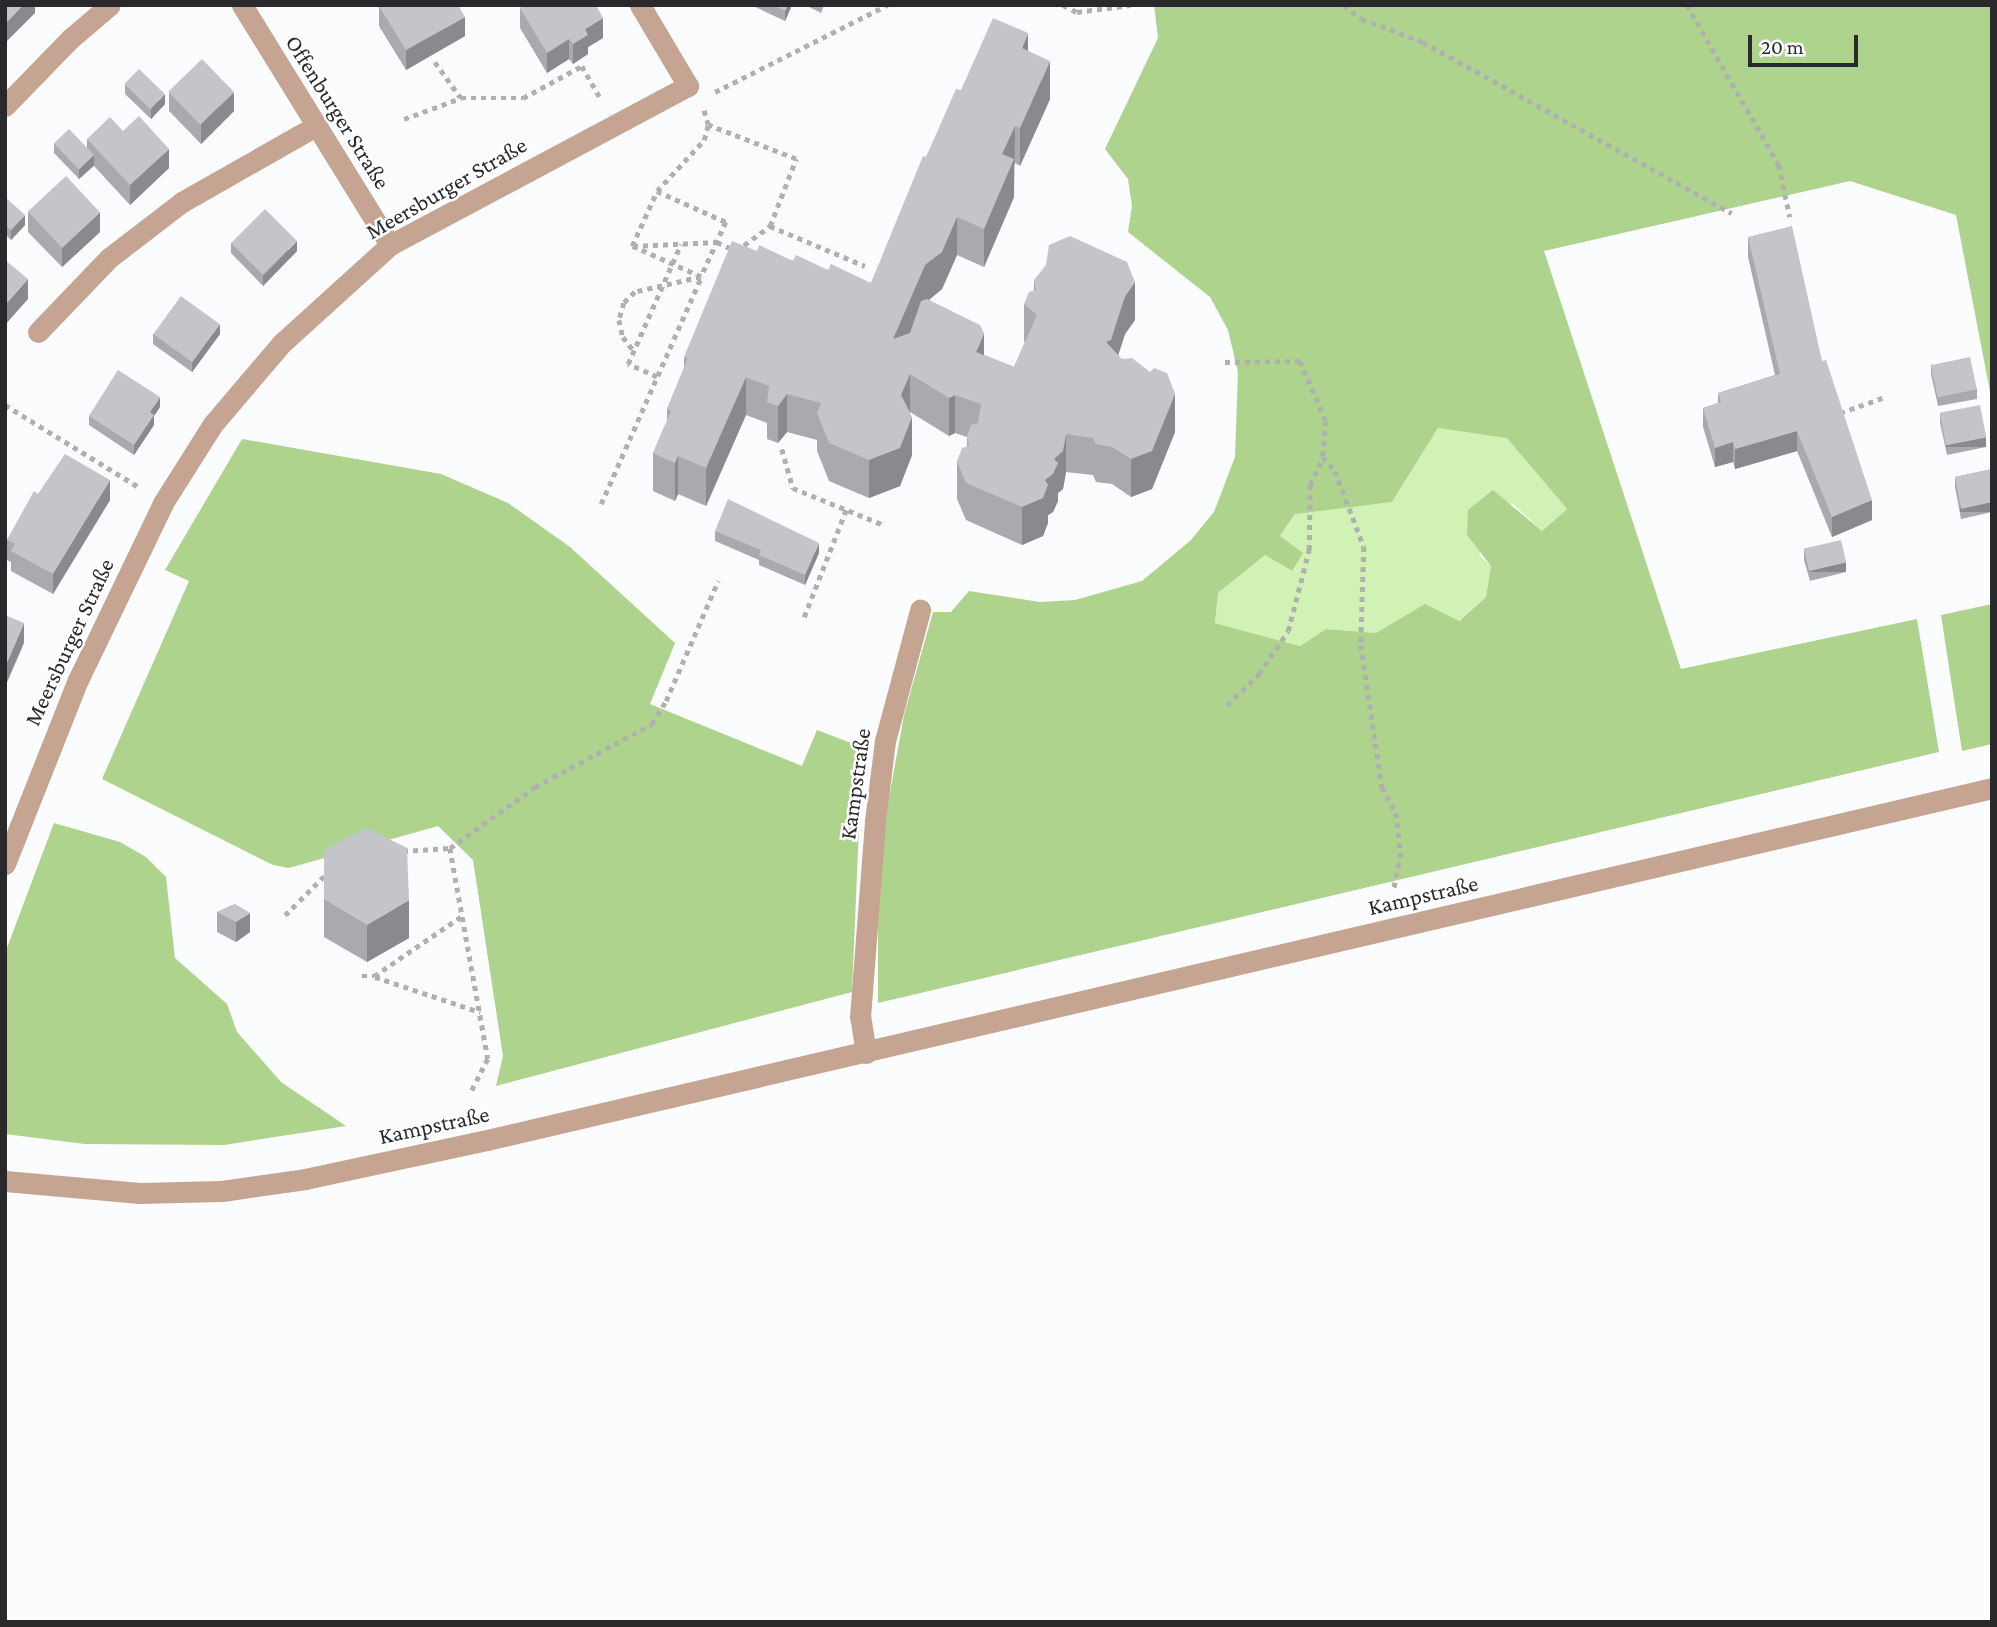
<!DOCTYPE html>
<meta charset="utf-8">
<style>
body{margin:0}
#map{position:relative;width:1997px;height:1627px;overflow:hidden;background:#fbfcfe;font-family:"Crimson Pro",serif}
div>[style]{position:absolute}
.green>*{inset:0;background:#d1f2b5}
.forest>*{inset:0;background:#aed38d}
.path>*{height:4.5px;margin-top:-2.25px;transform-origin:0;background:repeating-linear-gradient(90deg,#b0b0b3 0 5px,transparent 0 10px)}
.minor>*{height:21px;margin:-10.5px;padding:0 10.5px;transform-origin:10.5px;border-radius:10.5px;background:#c5a592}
.wall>*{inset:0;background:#a9a9af}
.shaded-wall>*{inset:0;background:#898a8e;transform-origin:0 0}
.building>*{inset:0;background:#c4c5cb;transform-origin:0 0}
span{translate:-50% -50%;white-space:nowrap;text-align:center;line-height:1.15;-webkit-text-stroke:5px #fff;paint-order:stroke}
.street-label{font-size:23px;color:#29292c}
.frame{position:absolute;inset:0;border:7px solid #29292c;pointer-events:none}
.scale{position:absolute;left:1748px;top:35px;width:110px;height:32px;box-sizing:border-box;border:4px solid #29292c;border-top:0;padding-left:9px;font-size:21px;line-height:24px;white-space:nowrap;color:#29292c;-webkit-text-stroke:5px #fff;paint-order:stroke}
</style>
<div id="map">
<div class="green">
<div style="clip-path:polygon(1438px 428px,1507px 437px,1567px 509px,1542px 531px,1512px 503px,1479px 555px,1491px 566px,1486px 597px,1458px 621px,1425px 605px,1376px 633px,1326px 629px,1300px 646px,1215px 623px,1218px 593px,1265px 555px,1291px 571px,1280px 536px,1296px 513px,1392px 502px)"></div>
</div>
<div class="forest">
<div style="clip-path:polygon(evenodd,1154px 5px,1992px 5px,1992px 402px,1956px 215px,1850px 181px,1544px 251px,1681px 669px,1917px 619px,1939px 752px,878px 1003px,878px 908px,886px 814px,904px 715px,933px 612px,951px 612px,969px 591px,1040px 602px,1075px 600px,1142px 581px,1191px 540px,1214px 512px,1235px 457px,1238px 372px,1228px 330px,1210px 297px,1128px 232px,1132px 206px,1128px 179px,1105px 149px,1158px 38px,1154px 5px,1438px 428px,1507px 438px,1567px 509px,1542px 531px,1493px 490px,1468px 510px,1467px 535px,1491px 566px,1486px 597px,1459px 621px,1425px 604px,1376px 633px,1326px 629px,1300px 646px,1215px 623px,1218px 593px,1265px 555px,1292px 571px,1303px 553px,1280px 536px,1295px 514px,1392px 502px,1438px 428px)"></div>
<div style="clip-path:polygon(242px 439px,441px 474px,508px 503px,570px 547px,675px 643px,650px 704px,802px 766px,817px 730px,851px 743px,862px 756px,852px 992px,496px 1086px,503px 1056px,473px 860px,438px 826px,289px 868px,273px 865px,102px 779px,189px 581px,165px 570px)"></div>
<div style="clip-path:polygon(1992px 604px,1992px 744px,1962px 751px,1941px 615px)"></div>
<div style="clip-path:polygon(54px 823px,120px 842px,146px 857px,166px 877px,175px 958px,227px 1004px,237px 1032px,281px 1082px,346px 1126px,224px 1145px,85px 1144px,5px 1134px,5px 953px)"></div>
</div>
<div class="path">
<div style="left:1063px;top:5px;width:16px;rotate:27deg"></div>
<div style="left:1077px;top:12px;width:54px;rotate:-7.4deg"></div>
<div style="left:1344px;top:5px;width:23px;rotate:38deg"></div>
<div style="left:1362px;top:19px;width:65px;rotate:20.7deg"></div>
<div style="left:1423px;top:42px;width:353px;rotate:29deg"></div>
<div style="left:1687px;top:5px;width:185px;rotate:60.1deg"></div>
<div style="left:1779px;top:165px;width:53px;rotate:78.1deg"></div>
<div style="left:435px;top:62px;width:44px;rotate:54.2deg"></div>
<div style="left:461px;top:98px;width:62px"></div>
<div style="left:523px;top:98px;width:67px;rotate:-28.5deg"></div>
<div style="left:582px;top:66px;width:40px;rotate:60.3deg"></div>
<div style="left:715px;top:92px;width:193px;rotate:-26.8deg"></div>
<div style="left:404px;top:119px;width:61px;rotate:-20.2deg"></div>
<div style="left:657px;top:191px;width:69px;rotate:-47.3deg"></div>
<div style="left:704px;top:140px;width:16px;rotate:-75deg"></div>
<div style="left:708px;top:125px;width:18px;rotate:-106deg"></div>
<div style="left:770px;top:226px;width:103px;rotate:22.8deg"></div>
<div style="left:633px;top:246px;width:84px;rotate:-2.7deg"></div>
<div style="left:717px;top:242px;width:21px;rotate:25deg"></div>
<div style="left:736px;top:251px;width:42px;rotate:-36.3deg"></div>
<div style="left:770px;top:226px;width:72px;rotate:-68.8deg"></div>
<div style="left:796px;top:159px;width:94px;rotate:-158.9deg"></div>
<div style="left:1225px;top:362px;width:75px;rotate:-0.8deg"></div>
<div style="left:1300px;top:361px;width:65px;rotate:66.6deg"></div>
<div style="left:1326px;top:421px;width:36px;rotate:95deg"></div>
<div style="left:1323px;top:457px;width:18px;rotate:49deg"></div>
<div style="left:1335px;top:471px;width:81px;rotate:69.1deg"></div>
<div style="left:1364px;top:547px;width:98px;rotate:91.8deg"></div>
<div style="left:1361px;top:645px;width:144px;rotate:81.6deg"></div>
<div style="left:1382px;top:787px;width:30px;rotate:62deg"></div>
<div style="left:1396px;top:813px;width:40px;rotate:82.9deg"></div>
<div style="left:1401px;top:853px;width:36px;rotate:101deg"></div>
<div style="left:657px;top:377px;width:32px;rotate:-156deg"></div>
<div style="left:628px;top:364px;width:131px;rotate:-66.2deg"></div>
<div style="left:5px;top:405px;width:157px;rotate:31.5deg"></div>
<div style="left:1840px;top:413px;width:45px;rotate:-19.7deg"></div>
<div style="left:782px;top:449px;width:41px;rotate:74.2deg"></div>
<div style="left:793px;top:488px;width:98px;rotate:22.1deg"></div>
<div style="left:601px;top:504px;width:248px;rotate:-66.2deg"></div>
<div style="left:701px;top:277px;width:76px;rotate:-155.8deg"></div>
<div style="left:632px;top:246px;width:60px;rotate:-65.6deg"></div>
<div style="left:657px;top:191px;width:76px;rotate:24.2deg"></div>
<div style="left:726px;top:222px;width:60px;rotate:114.4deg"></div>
<div style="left:701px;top:277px;width:68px;rotate:167.2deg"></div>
<div style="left:635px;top:292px;width:16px;rotate:135deg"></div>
<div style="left:624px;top:303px;width:18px;rotate:106deg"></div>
<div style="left:619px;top:320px;width:17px;rotate:77deg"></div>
<div style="left:623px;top:337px;width:18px;rotate:52deg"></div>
<div style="left:804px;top:617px;width:115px;rotate:-68.6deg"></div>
<div style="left:1227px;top:705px;width:45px;rotate:-44.1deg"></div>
<div style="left:1259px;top:674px;width:52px;rotate:-56deg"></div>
<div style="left:1288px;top:631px;width:84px;rotate:-75.5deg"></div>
<div style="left:1309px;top:550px;width:65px;rotate:-89.1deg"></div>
<div style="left:1310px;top:485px;width:31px;rotate:-65deg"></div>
<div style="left:450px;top:848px;width:105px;rotate:-35.7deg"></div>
<div style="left:535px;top:787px;width:133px;rotate:-28.3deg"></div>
<div style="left:652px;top:724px;width:27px;rotate:-59deg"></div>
<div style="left:666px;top:701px;width:131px;rotate:-66.6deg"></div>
<div style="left:403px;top:851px;width:47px;rotate:-3.7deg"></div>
<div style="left:450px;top:848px;width:214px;rotate:79.8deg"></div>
<div style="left:488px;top:1059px;width:36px;rotate:117deg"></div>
<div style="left:285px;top:915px;width:58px;rotate:-45deg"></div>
<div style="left:362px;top:976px;width:12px"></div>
<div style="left:374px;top:976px;width:107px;rotate:-34.3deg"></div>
<div style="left:375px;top:977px;width:111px;rotate:18.4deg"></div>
</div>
<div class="minor">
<div style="left:242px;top:5px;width:282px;rotate:58.3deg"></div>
<div style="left:5px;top:106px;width:93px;rotate:-45.9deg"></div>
<div style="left:70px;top:39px;width:52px;rotate:-40.4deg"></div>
<div style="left:38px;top:332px;width:103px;rotate:-46.2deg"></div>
<div style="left:109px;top:258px;width:92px;rotate:-37.5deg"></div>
<div style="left:182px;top:202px;width:152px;rotate:-29.6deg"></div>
<div style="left:5px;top:864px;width:198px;rotate:-68.4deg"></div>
<div style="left:78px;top:680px;width:196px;rotate:-64.3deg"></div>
<div style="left:163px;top:503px;width:93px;rotate:-57.7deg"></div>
<div style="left:213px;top:424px;width:106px;rotate:-49.6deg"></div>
<div style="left:282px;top:343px;width:146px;rotate:-42.2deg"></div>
<div style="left:390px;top:245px;width:338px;rotate:-28.1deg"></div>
<div style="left:688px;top:86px;width:94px;rotate:-120.7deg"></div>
<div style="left:866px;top:1053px;width:36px;rotate:-99deg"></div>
<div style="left:860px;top:1017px;width:197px;rotate:-85.6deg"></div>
<div style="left:875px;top:821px;width:81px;rotate:-82.9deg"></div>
<div style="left:885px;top:741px;width:136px;rotate:-75deg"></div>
<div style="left:5px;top:1181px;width:135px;rotate:5.1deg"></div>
<div style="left:139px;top:1193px;width:83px;rotate:-1.4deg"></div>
<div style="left:222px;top:1191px;width:84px;rotate:-8.2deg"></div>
<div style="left:305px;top:1179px;width:186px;rotate:-12.1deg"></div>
<div style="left:487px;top:1140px;width:1546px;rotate:-13.16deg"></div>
</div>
<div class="wall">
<div style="clip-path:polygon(751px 5px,792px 5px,785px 21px)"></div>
<div style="clip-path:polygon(805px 5px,824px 5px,821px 13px)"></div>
<div style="clip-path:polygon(379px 6px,465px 36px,406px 70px,379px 26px)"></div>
<div style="clip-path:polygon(520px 8px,603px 38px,588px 47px,588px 54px,573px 64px,569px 59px,547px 73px,520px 28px)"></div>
<div style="clip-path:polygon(1028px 51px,1050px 99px,1020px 166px,1015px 163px,1014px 165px,1014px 197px,984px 267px,957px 255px,942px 289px,929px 300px,984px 355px,1014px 367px,1025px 342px,1024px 341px,1024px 304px,1034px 291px,1034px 280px,1135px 320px,1125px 334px,1118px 355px,1175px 432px,1152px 489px,1131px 497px,1112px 484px,1096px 482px,1093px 475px,1066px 472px,1063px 489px,1058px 493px,1058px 501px,1053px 512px,1048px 515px,1048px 523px,1043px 536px,1022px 545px,966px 520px,957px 499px,957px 461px,967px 446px,967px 437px,955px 433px,949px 436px,910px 412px,912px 455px,900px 486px,869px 498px,829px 481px,817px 451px,817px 440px,787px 432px,778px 443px,767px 439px,767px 423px,746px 415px,706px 506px,678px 494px,675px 501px,653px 491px,653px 453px,667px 421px,667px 409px,684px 368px,684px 357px,757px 251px,828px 270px,871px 283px,926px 157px,961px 90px)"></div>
<div style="clip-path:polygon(125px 84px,165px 104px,151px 119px,125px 94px)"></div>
<div style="clip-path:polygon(169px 92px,234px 111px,201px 144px,169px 111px)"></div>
<div style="clip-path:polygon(123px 131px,169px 168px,130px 205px,94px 166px,79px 179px,54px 153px,54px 143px,87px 148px,87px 139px)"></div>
<div style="clip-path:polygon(5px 197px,25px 225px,11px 240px,5px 234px)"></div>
<div style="clip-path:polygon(28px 212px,100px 232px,62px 267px,28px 232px)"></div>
<div style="clip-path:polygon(1748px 237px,1822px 361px,1872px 520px,1832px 537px,1797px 451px,1735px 469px,1733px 462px,1715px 467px,1703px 427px,1703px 408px,1718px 403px,1718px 393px,1775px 375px,1748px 257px)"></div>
<div style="clip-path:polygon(231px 243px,297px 251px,263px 286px,231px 253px)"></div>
<div style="clip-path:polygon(153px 334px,220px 334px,192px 372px,153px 344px)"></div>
<div style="clip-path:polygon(1931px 364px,1977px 389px,1977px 399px,1938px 406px,1931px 374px)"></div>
<div style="clip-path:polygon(160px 407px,154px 416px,154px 425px,134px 455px,89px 425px,89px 416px)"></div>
<div style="clip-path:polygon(1940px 413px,1986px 447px,1947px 455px,1940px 423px)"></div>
<div style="clip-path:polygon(1992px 469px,1992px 512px,1961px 519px,1955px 487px,1955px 477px)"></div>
<div style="clip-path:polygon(38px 494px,110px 500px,53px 594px,11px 571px,11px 562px,7px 560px,7px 540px)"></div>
<div style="clip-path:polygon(715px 531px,819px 553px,805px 585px,759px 565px,759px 560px,715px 541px)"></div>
<div style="clip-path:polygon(1804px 550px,1846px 572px,1810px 581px,1804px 560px)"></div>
<div style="clip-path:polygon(324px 887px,409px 938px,367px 962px,324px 937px)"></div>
<div style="clip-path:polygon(235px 904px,250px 932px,236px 942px,217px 932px,217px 912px)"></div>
</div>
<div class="shaded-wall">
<div style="clip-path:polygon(23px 5px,35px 5px,35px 13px,5px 43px,5px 24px)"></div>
<div style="clip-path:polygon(788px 5px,792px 5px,785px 21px,785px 11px)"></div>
<div style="clip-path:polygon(465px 17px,465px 36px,406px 70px,406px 50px)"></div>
<div style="clip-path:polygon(603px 18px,603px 38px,588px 47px,588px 54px,573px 64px,573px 44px,585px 29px)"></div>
<div style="clip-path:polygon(1028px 33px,1028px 71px,1022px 48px)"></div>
<div style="clip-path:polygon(569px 39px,569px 59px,547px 73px,547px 53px)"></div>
<div style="clip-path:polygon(1050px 61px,1050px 99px,1020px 166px,1020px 128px)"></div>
<div style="clip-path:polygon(234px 92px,234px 111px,201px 144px,201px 124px)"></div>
<div style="clip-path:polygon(165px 94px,165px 104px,151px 119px,151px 109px)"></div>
<div style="clip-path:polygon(1015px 126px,1014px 197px,984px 267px,984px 229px,1002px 154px)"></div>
<div style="clip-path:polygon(169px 149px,169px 168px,130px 205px,130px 185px)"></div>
<div style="clip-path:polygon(94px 155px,94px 165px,79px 179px,79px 169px)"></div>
<div style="clip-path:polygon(100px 212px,100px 232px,62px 267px,62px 248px)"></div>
<div style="clip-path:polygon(25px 215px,25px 225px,11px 240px,11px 230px)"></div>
<div style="clip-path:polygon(957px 217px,957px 255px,942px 289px,925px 303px,893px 376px,893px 339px,925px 265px)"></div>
<div style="clip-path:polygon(297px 241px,297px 251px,263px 286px,263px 276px)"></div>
<div style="clip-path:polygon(28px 279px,28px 299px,5px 325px,5px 305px)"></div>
<div style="clip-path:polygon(1135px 282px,1135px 320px,1125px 334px,1111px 378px,1106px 342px,1125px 296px)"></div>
<div style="clip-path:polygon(220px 324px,220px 334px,192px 372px,192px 362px)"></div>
<div style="clip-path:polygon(984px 333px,984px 371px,976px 352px)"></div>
<div style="clip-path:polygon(910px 374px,910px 412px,901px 395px)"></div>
<div style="clip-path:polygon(746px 377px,746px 415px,706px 506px,706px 468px)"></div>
<div style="clip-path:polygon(787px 394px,787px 432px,778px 443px,778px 406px)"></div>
<div style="clip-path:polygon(1175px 394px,1175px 432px,1152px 489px,1131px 497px,1131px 459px)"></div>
<div style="clip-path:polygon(955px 395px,955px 433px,949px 436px,949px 398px)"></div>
<div style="clip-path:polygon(160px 397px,160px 407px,154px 416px,154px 425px,134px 455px,134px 445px,150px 412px)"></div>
<div style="clip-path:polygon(912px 417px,912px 455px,900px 486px,869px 498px,869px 460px)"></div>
<div style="clip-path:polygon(1797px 431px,1797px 451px,1735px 469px,1735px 449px)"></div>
<div style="clip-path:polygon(1066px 434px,1066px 472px,1063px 489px,1058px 493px,1058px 501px,1053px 512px,1048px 515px,1048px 523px,1043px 536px,1022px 545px,1022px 507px,1045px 480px)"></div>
<div style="left:1986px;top:437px;width:10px;height:40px;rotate:90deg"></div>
<div style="clip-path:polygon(1733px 442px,1733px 462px,1715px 467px,1715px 448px)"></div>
<div style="clip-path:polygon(678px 456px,678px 494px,675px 501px,675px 463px)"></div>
<div style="clip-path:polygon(110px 480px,110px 500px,53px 594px,53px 574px)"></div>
<div style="clip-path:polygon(1872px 500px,1872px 520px,1832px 537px,1832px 517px)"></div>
<div style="left:1992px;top:502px;width:10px;height:32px;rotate:90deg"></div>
<div style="clip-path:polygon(819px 543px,819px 553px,805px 585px,805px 575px)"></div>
<div style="left:1846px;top:562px;width:10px;height:37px;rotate:90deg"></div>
<div style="clip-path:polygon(24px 623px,24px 643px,5px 687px,5px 667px)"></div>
<div style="clip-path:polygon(409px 900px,409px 938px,367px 962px,367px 925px)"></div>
<div style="clip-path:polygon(250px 913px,250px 932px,236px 942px,236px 922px)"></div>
</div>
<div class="building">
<div style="clip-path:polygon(5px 5px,23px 5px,5px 24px)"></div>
<div style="clip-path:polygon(381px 5px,458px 5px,465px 17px,406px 50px,379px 6px)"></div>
<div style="clip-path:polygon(524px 5px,596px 5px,603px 18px,585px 29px,588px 35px,573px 44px,569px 39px,547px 53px,520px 8px)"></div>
<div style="clip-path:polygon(773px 5px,788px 5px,785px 11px)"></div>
<div style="clip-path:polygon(993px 18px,1028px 33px,1022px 48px,1050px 61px,1020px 128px,1015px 126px,1002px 154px,1014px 159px,984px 229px,957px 217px,942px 252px,925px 265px,893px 339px,910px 333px,921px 301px,927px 299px,980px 325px,984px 333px,976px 352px,1014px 367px,1037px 315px,1024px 304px,1029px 292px,1036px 290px,1034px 280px,1046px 265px,1049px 245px,1070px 236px,1127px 262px,1135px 282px,1125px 296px,1111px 340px,1106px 342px,1122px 359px,1132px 358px,1150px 372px,1154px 368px,1167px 373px,1175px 394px,1152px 451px,1131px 459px,1112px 447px,1096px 444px,1093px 438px,1066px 434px,1063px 451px,1054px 459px,1058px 463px,1053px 474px,1045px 480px,1048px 485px,1043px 498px,1022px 507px,966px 483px,957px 461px,962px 448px,969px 446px,967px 436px,971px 425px,978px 423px,981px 404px,955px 395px,949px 398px,910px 374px,901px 395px,912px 417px,900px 448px,869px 460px,829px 443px,817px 413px,821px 403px,787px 394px,778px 406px,767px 402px,769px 386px,746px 377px,706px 468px,678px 456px,675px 463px,653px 453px,671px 411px,667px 409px,688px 358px,684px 357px,732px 241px,757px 251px,759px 245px,793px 261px,796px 255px,828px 270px,831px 264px,871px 283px,923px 156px,926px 157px,956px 89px,961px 90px)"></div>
<div style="left:202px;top:59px;width:46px;height:47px;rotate:46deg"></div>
<div style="left:139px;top:69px;width:36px;height:21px;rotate:44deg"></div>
<div style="clip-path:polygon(139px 116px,169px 149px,130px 185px,87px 139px,110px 117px,123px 131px)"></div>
<div style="left:69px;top:129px;width:36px;height:21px;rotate:46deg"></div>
<div style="left:66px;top:176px;width:50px;height:52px;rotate:47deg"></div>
<div style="clip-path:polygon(5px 197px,25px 215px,11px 230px,5px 224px)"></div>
<div style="left:265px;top:209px;width:45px;height:48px;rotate:45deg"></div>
<div style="clip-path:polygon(1792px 226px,1822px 361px,1826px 360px,1872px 500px,1832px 517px,1797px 431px,1735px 449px,1733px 442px,1715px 448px,1703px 408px,1721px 402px,1718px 393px,1780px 374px,1748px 237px)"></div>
<div style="clip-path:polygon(5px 260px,28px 279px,5px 305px)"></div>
<div style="left:181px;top:296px;width:48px;height:47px;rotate:36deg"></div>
<div style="left:1970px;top:357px;width:33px;height:40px;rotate:78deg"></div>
<div style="clip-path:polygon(118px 370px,160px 397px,150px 412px,154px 415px,134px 445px,89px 416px)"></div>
<div style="left:1980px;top:405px;width:33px;height:41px;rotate:79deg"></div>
<div style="clip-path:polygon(65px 454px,110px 480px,53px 574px,11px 551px,15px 544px,7px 540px,34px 491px,38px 494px)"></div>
<div style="clip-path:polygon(1992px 469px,1992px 502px,1961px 509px,1955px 477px)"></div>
<div style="clip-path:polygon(728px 499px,819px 543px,805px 575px,759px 555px,761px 550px,715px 531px)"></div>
<div style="left:1841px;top:540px;width:23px;height:38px;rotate:77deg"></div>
<div style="clip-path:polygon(5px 615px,24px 623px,5px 667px)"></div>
<div style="clip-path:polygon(367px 828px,407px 848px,409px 900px,367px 925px,324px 899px,324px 850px)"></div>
<div style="clip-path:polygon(235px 904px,250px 913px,236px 922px,217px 912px)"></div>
</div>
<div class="street-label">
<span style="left:338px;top:112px;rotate:58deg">Offenburger Straße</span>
<span style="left:446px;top:188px;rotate:-30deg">Meersburger Straße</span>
<span style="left:69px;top:642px;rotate:-65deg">Meersburger Straße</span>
<span style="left:855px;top:784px;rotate:-82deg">Kampstraße</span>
<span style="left:1423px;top:895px;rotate:-13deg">Kampstraße</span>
<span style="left:434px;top:1125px;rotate:-12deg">Kampstraße</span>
</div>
<div class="frame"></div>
<div class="scale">20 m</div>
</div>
